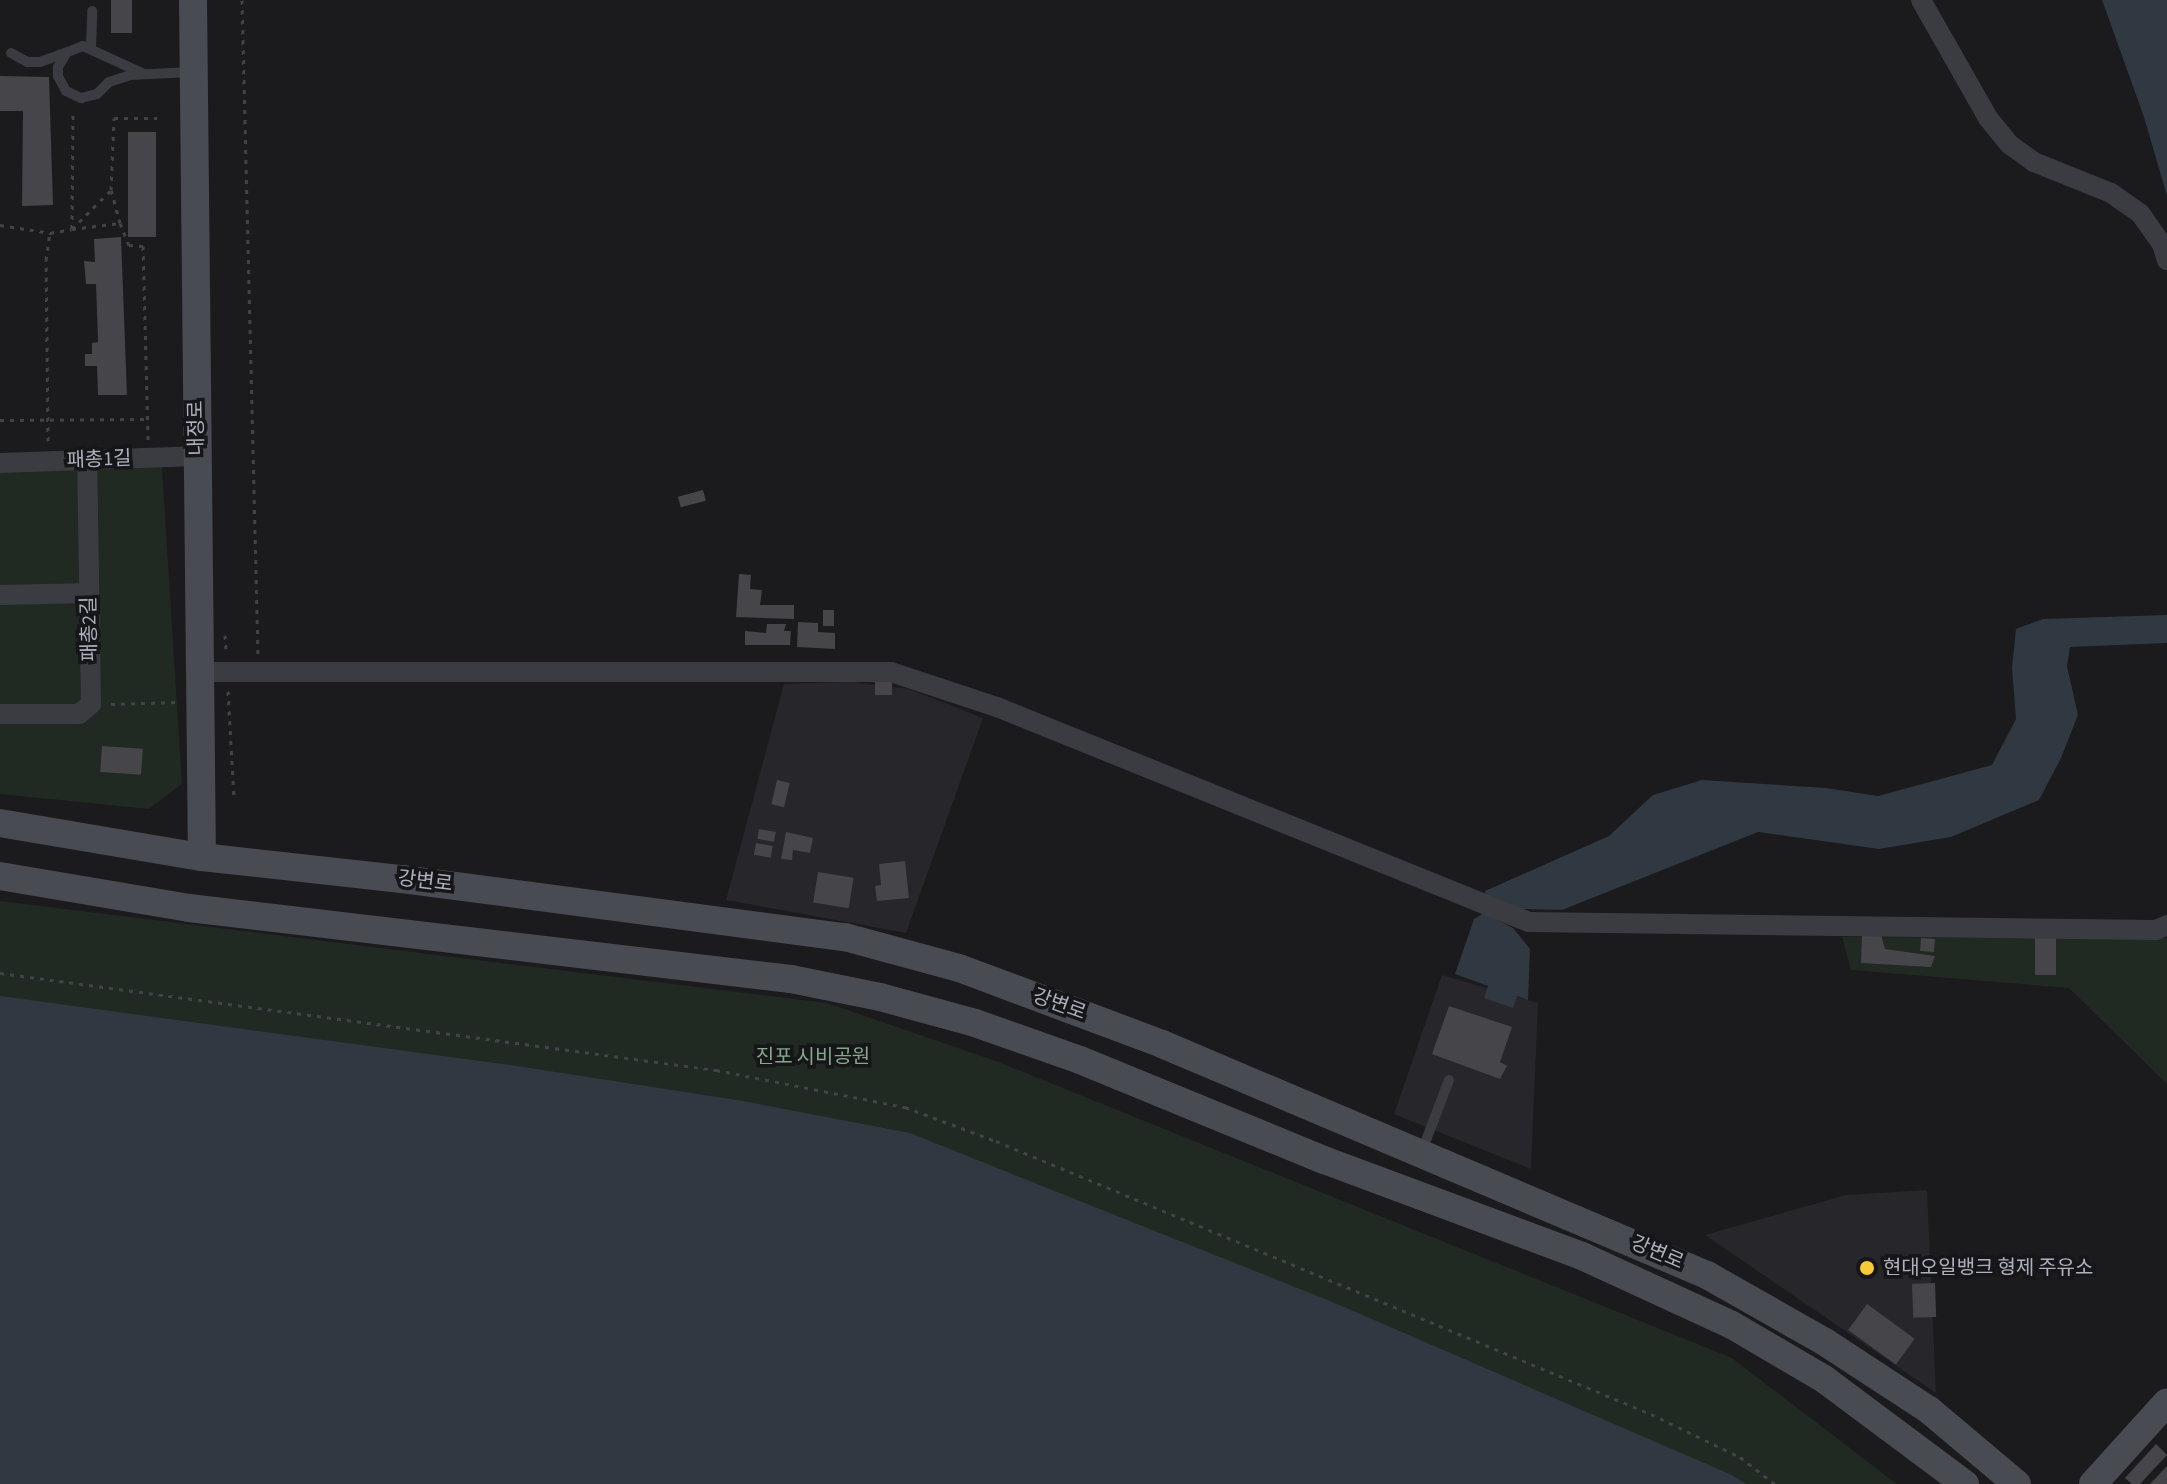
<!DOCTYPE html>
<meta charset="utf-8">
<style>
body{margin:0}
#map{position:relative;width:2167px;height:1484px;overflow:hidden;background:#1b1a1d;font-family:"Source Sans 3","Noto Sans KR",sans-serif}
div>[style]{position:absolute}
.built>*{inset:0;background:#27262a}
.green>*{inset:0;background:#202922}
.water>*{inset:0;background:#303842}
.building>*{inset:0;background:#45454a;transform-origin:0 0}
.path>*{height:3px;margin-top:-1.5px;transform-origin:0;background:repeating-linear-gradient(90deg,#414349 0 4px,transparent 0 10px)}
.lane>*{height:10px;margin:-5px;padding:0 5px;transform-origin:5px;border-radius:5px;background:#3b3c42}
.street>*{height:20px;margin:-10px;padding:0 10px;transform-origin:10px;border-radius:10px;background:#3b3c42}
.secondary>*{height:28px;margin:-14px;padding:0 14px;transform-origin:14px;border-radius:14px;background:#494b52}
.dots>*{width:22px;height:22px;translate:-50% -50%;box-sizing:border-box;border:4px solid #161518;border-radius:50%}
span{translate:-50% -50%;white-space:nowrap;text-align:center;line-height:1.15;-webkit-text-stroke:7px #161518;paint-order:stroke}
.street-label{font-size:20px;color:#adb0bd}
.park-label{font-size:20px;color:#84a88a}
.poi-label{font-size:20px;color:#adb0bd}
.left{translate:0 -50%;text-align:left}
</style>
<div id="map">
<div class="built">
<div style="clip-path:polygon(852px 682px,909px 689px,983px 718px,906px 933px,726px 900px,784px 684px)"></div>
<div style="clip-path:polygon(1442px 975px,1538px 1003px,1531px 1169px,1394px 1114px)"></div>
<div style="clip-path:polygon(1927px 1190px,1936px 1393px,1705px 1235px,1846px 1195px)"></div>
</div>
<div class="green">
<div style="clip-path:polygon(161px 452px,182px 784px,149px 809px,0 794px,0 453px)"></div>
<div style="clip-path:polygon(0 901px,827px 1003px,996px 1061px,1732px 1358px,1897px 1484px,0 1484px)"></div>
<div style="clip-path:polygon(1842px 937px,2167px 938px,2167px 1084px,2069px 988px,1851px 970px)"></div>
</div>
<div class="water">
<div style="clip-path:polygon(2102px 0,2167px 0,2167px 196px,2144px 117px)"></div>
<div style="clip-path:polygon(2167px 615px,2167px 643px,2070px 647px,2067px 666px,2078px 715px,2061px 758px,2039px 800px,1951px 837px,1879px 849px,1758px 832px,1562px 910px,1519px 909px,1486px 900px,1485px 891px,1609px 836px,1653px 795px,1702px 780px,1826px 788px,1878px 796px,1992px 765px,2016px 719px,2012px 667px,2016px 629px,2043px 619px)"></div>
<div style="clip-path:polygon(1484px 913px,1513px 928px,1530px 949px,1528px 1000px,1517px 996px,1513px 1008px,1484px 998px,1488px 986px,1455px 974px,1474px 919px)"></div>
<div style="clip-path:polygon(0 996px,517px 1066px,743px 1101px,910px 1133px,1335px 1303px,1732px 1475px,1746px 1484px,0 1484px)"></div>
</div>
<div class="building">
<div style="left:111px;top:0;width:21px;height:33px"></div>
<div style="clip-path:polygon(0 76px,49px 77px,53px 205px,22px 206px,23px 111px,0 111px)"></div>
<div style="left:128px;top:132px;width:28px;height:105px"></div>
<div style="clip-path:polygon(121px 237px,127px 395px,98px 395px,97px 366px,85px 366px,85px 354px,92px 354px,92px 343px,98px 342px,96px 284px,86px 284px,84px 261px,95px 262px,94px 239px)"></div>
<div style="left:703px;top:490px;width:11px;height:26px;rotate:75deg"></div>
<div style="clip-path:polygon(739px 574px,751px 575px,750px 589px,762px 590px,760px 605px,794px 605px,794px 619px,736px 617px)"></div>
<div style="left:823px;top:610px;width:11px;height:16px"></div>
<div style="clip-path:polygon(798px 622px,818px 623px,818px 632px,835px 633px,835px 649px,797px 647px)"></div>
<div style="clip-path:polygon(767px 624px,786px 624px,784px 631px,791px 631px,790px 645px,745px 645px,745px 631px,766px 633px)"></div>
<div style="left:875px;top:682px;width:17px;height:13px"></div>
<div style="left:102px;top:746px;width:41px;height:26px;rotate:4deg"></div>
<div style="left:777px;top:780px;width:13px;height:25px;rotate:13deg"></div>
<div style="left:759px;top:829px;width:17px;height:10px;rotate:10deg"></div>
<div style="clip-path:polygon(786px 832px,813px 838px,810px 853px,793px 850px,792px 860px,781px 859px)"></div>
<div style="left:756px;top:843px;width:17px;height:12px;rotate:10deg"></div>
<div style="clip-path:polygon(905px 861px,909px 898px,877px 901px,875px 886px,881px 885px,879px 864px)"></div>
<div style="left:818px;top:872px;width:36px;height:31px;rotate:9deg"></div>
<div style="clip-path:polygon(1862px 935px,1881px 935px,1885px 949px,1935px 956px,1931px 967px,1861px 963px)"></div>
<div style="left:2035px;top:935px;width:21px;height:40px"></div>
<div style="left:1921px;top:938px;width:14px;height:13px;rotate:4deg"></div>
<div style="clip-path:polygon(1449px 1006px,1512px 1027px,1500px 1062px,1507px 1066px,1500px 1079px,1432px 1054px)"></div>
<div style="left:1935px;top:1283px;width:34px;height:23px;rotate:88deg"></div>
<div style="left:1867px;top:1304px;width:59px;height:32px;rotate:36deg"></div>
<div style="clip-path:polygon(2156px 1444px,2167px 1455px,2140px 1484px,2132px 1484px,2125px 1478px)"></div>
<div style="clip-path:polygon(2167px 1466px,2167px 1484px,2150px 1484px)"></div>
</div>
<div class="path">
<div style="left:242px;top:0;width:655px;rotate:88.6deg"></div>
<div style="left:120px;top:223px;width:34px;rotate:-105deg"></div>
<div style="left:111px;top:190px;width:72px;rotate:-87.6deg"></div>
<div style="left:114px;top:118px;width:43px"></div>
<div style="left:0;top:225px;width:51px;rotate:9.1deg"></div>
<div style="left:72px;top:229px;width:48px;rotate:-7.1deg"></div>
<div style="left:120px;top:223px;width:24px;rotate:68deg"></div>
<div style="left:129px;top:245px;width:14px;rotate:4deg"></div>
<div style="left:143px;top:246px;width:194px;rotate:88.5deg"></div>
<div style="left:72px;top:229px;width:55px;rotate:-45deg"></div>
<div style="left:0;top:420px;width:148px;rotate:-0.4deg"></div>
<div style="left:48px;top:441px;width:181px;rotate:-90.6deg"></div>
<div style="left:46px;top:260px;width:27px;rotate:-82deg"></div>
<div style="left:50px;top:233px;width:22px;rotate:-10deg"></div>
<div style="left:72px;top:229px;width:117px;rotate:-89.5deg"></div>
<div style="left:225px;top:635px;width:16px;rotate:86deg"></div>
<div style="left:228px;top:691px;width:108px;rotate:86.8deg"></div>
<div style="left:111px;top:704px;width:68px;rotate:-1.7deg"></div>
<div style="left:0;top:973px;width:723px;rotate:7.72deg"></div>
<div style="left:716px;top:1070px;width:193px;rotate:11.1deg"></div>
<div style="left:905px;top:1107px;width:97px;rotate:20.5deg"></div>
<div style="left:996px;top:1141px;width:710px;rotate:22.63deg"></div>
<div style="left:1651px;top:1414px;width:99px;rotate:25.8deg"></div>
<div style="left:1740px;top:1457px;width:44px;rotate:37.6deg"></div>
</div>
<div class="lane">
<div style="left:91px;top:48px;width:37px;rotate:-88deg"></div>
<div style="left:11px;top:53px;width:18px;rotate:29deg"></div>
<div style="left:27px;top:62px;width:13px"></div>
<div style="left:40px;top:62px;width:27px;rotate:-20deg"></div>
<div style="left:142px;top:73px;width:65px;rotate:-155.4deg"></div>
<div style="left:83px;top:46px;width:17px;rotate:159deg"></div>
<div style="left:67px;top:52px;width:17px;rotate:121deg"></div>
<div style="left:58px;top:67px;width:9px;rotate:90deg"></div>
<div style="left:58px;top:76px;width:17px;rotate:62deg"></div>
<div style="left:66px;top:91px;width:17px;rotate:25deg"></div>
<div style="left:81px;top:98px;width:16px;rotate:-14deg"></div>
<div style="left:97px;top:94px;width:17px;rotate:-45deg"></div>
<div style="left:109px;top:82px;width:22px;rotate:-18deg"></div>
<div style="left:130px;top:75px;width:62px;rotate:-2.8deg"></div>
<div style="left:1422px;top:1151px;width:76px;rotate:-69.2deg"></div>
</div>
<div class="street">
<div style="left:1921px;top:0;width:136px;rotate:60.4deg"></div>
<div style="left:1988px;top:118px;width:33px;rotate:51deg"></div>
<div style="left:2009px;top:144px;width:31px;rotate:36deg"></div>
<div style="left:2034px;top:162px;width:83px;rotate:21.9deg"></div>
<div style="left:2111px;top:193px;width:35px;rotate:35deg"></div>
<div style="left:2140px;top:213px;width:38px;rotate:55deg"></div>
<div style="left:2162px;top:244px;width:17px;rotate:73deg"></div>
<div style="left:0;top:463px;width:197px;rotate:-2deg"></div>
<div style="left:0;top:595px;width:89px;rotate:-1.3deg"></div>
<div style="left:200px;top:672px;width:691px"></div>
<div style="left:891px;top:672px;width:112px;rotate:18.3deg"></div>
<div style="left:997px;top:707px;width:574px;rotate:22.01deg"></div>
<div style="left:1529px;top:922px;width:627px;rotate:0.73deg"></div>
<div style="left:2156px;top:930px;width:12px;rotate:-24deg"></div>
<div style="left:0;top:714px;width:79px"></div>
<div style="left:79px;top:714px;width:16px;rotate:-40deg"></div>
<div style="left:91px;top:704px;width:244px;rotate:-90.9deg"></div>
</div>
<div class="secondary">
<div style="left:193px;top:0;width:857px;rotate:89.4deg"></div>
<div style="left:0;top:823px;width:205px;rotate:9.6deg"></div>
<div style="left:202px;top:857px;width:201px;rotate:6.3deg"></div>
<div style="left:402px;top:879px;width:447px;rotate:7.5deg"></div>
<div style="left:845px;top:937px;width:118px;rotate:15.2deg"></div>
<div style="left:959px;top:968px;width:217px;rotate:20.5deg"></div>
<div style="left:1162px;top:1044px;width:592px;rotate:22.97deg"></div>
<div style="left:1707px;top:1275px;width:136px;rotate:29.6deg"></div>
<div style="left:1825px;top:1342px;width:124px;rotate:33.2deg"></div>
<div style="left:1929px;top:1410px;width:115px;rotate:40.1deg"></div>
<div style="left:0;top:876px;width:192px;rotate:9.6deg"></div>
<div style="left:189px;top:908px;width:606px;rotate:6.73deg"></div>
<div style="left:791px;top:979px;width:91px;rotate:11.4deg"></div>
<div style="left:880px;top:997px;width:98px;rotate:15.3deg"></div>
<div style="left:975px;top:1023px;width:111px;rotate:19.4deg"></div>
<div style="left:1080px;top:1060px;width:264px;rotate:22.3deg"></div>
<div style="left:1324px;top:1160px;width:275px;rotate:20.4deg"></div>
<div style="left:1582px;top:1256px;width:165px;rotate:24.7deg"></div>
<div style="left:1732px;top:1325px;width:107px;rotate:30.4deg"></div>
<div style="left:1824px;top:1379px;width:176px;rotate:36.7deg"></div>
<div style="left:2093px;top:1484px;width:110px;rotate:-47.9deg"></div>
</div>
<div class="dots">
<div style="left:1867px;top:1268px;background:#f7ca38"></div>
</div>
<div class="street-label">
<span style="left:197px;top:428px;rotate:-91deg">내정로</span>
<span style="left:99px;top:460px;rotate:-2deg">패총1길</span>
<span style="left:90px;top:629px;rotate:-91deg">패총2길</span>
<span style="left:425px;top:882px;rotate:7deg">강변로</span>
<span style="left:1059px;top:1005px;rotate:20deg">강변로</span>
<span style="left:1657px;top:1253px;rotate:23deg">강변로</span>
</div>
<div class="park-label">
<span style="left:813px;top:1057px">진포 시비공원</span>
</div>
<div class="poi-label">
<span class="left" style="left:1883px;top:1268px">현대오일뱅크 형제 주유소</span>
</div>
</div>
